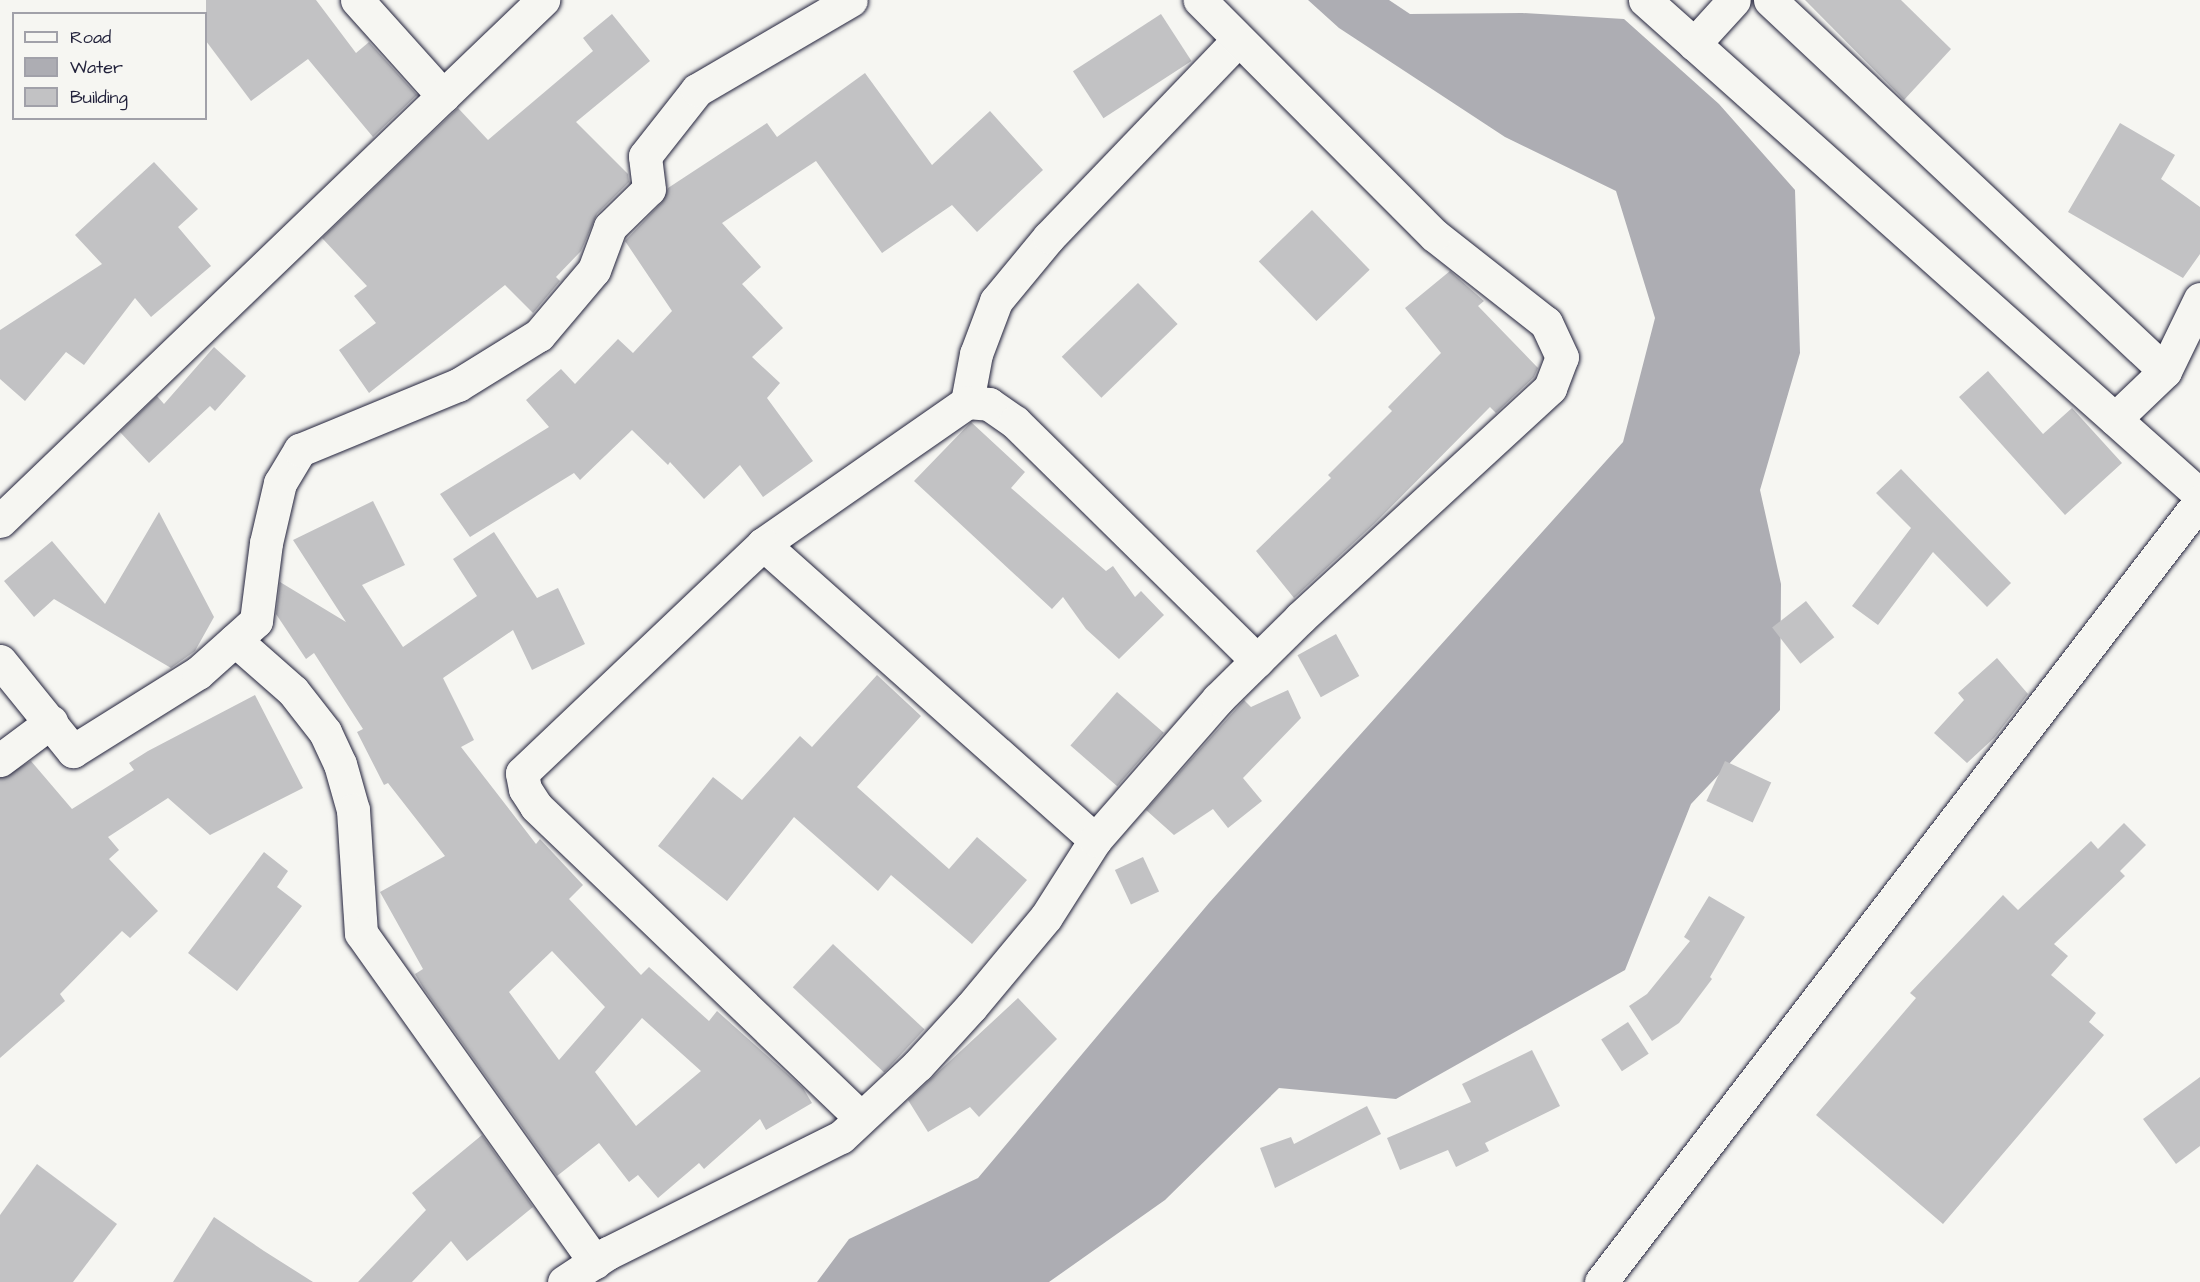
<!DOCTYPE html>
<style>
body{margin:0}
#map{position:relative;width:2200px;height:1282px;overflow:hidden;background:#f6f6f2;font-family:"Architects Daughter",sans-serif}
div>[style]{position:absolute}
.water>*{inset:0;background:#adadb3}
.building>*{inset:0;background:#c2c2c4;transform-origin:0 0}
.roads{filter:drop-shadow(0 0 2px #22223b) drop-shadow(0 0 2px #22223b)}
.street>*{height:33px;margin:-16.5px;padding:0 16.5px;transform-origin:16.5px;border-radius:16.5px;background:#f6f6f2}
span{translate:-50% -50%;white-space:nowrap;text-align:center;line-height:1.15;-webkit-text-stroke:4.5px #f6f6f2;paint-order:stroke}
.legend{position:absolute;left:12px;top:12px;width:195px;height:108px;box-sizing:border-box;background:#f6f6f2;border:2px solid #a1a1a9;margin:0;padding:8px 10px;list-style:none;font-size:18px;color:#22223b}
.legend li{display:flex;align-items:center;gap:12px;height:30px}
.legend b{width:30px;border:2px solid #a1a1a9}
</style>
<div id="map">
<div class="water">
<div style="clip-path:polygon(1308px 0,1389px 0,1410px 14px,1522px 13px,1624px 19px,1719px 104px,1795px 190px,1800px 353px,1760px 490px,1781px 584px,1780px 710px,1691px 804px,1625px 970px,1396px 1099px,1279px 1088px,1165px 1200px,1049px 1282px,817px 1282px,849px 1239px,978px 1178px,1209px 903px,1623px 442px,1655px 318px,1616px 191px,1505px 137px,1339px 28px)"></div>
</div>
<div class="building">
<div style="clip-path:polygon(206px 0,316px 0,356px 53px,369px 42px,417px 95px,373px 137px,308px 59px,251px 101px,206px 41px)"></div>
<div style="clip-path:polygon(1805px 0,1901px 0,1951px 49px,1904px 100px)"></div>
<div style="clip-path:polygon(612px 14px,650px 61px,576px 122px,628px 174px,629px 182px,597px 214px,581px 251px,556px 277px,560px 281px,533px 313px,505px 285px,369px 393px,339px 350px,376px 323px,354px 296px,367px 286px,322px 238px,458px 108px,488px 140px,593px 51px,583px 38px)"></div>
<div style="left:1161px;top:14px;width:56px;height:105px;rotate:57deg"></div>
<div style="clip-path:polygon(865px 73px,932px 165px,990px 111px,1043px 170px,977px 232px,952px 205px,882px 253px,816px 161px,722px 223px,761px 267px,742px 284px,783px 328px,752px 357px,780px 383px,767px 398px,813px 461px,763px 497px,740px 465px,704px 499px,670px 462px,668px 465px,632px 430px,580px 480px,574px 473px,470px 537px,440px 494px,549px 427px,526px 400px,561px 369px,575px 384px,618px 339px,633px 353px,672px 311px,625px 241px,662px 202px,668px 188px,767px 123px,777px 137px)"></div>
<div style="clip-path:polygon(2120px 123px,2175px 155px,2161px 179px,2200px 207px,2200px 254px,2183px 278px,2068px 212px)"></div>
<div style="clip-path:polygon(154px 162px,198px 209px,178px 227px,211px 266px,151px 317px,135px 298px,84px 365px,66px 352px,25px 401px,0 379px,0 330px,102px 264px,75px 235px)"></div>
<div style="left:1312px;top:210px;width:83px;height:74px;rotate:46deg"></div>
<div style="clip-path:polygon(1450px 271px,1484px 301px,1478px 306px,1538px 368px,1534px 377px,1496px 413px,1490px 407px,1375px 523px,1294px 598px,1256px 551px,1331px 478px,1328px 475px,1392px 411px,1388px 407px,1441px 353px,1405px 308px)"></div>
<div style="left:1138px;top:283px;width:57px;height:106px;rotate:46deg"></div>
<div style="clip-path:polygon(214px 347px,246px 376px,215px 411px,210px 406px,149px 463px,120px 432px,157px 396px,164px 404px)"></div>
<div style="clip-path:polygon(1988px 371px,2043px 434px,2072px 408px,2122px 463px,2065px 515px,1959px 397px)"></div>
<div style="clip-path:polygon(971px 422px,1025px 472px,1011px 488px,1106px 571px,1113px 566px,1135px 597px,1141px 591px,1164px 615px,1119px 659px,1086px 629px,1063px 597px,1052px 609px,914px 481px)"></div>
<div style="clip-path:polygon(1901px 469px,2011px 583px,1987px 607px,1933px 552px,1878px 625px,1852px 606px,1911px 528px,1876px 493px)"></div>
<div style="clip-path:polygon(evenodd,373px 501px,405px 565px,362px 585px,403px 647px,477px 596px,453px 559px,494px 532px,537px 598px,558px 588px,585px 644px,532px 670px,513px 630px,443px 678px,474px 740px,461px 747px,536px 844px,540px 839px,583px 885px,569px 899px,641px 975px,649px 967px,709px 1021px,717px 1011px,803px 1088px,812px 1103px,766px 1130px,760px 1119px,704px 1169px,699px 1163px,658px 1198px,638px 1175px,629px 1182px,599px 1143px,557px 1176px,424px 989px,415px 974px,423px 969px,380px 892px,445px 856px,388px 783px,384px 785px,357px 732px,363px 729px,314px 653px,306px 659px,276px 614px,280px 582px,346px 622px,293px 540px,373px 501px,552px 951px,605px 1007px,559px 1060px,509px 992px,552px 951px,373px 501px,642px 1018px,701px 1071px,636px 1126px,595px 1072px,642px 1018px)"></div>
<div style="clip-path:polygon(159px 512px,214px 617px,195px 651px,171px 668px,54px 599px,34px 617px,4px 581px,52px 541px,105px 604px)"></div>
<div style="left:1806px;top:601px;width:46px;height:43px;rotate:52deg"></div>
<div style="left:1336px;top:634px;width:48px;height:44px;rotate:61deg"></div>
<div style="clip-path:polygon(1997px 658px,2028px 694px,1994px 738px,1967px 763px,1934px 733px,1964px 700px,1958px 693px)"></div>
<div style="clip-path:polygon(877px 675px,921px 716px,857px 787px,949px 869px,977px 837px,1027px 880px,972px 944px,891px 875px,878px 891px,794px 817px,727px 901px,658px 846px,713px 777px,742px 800px,800px 736px,812px 747px)"></div>
<div style="clip-path:polygon(1288px 690px,1301px 718px,1243px 778px,1262px 801px,1228px 828px,1213px 809px,1174px 835px,1146px 810px,1244px 700px,1251px 707px)"></div>
<div style="left:1117px;top:692px;width:62px;height:71px;rotate:41deg"></div>
<div style="clip-path:polygon(255px 695px,303px 788px,210px 835px,168px 798px,108px 837px,119px 850px,109px 859px,158px 911px,130px 938px,122px 931px,60px 994px,65px 1001px,0 1058px,0 778px,31px 761px,72px 809px,134px 770px,129px 763px,148px 751px)"></div>
<div style="left:1725px;top:761px;width:51px;height:44px;rotate:25deg"></div>
<div style="clip-path:polygon(2124px 823px,2146px 845px,2120px 871px,2125px 876px,2054px 944px,2068px 956px,2051px 975px,2096px 1013px,2089px 1022px,2104px 1035px,1943px 1224px,1816px 1115px,1916px 998px,1910px 993px,2003px 895px,2018px 910px,2091px 841px,2098px 849px)"></div>
<div style="clip-path:polygon(264px 852px,288px 871px,277px 887px,302px 906px,237px 991px,188px 953px)"></div>
<div style="left:1143px;top:857px;width:38px;height:31px;rotate:65deg"></div>
<div style="clip-path:polygon(1709px 896px,1745px 917px,1710px 977px,1712px 979px,1679px 1023px,1652px 1041px,1629px 1006px,1647px 994px,1690px 941px,1684px 937px)"></div>
<div style="left:833px;top:944px;width:125px;height:59px;rotate:43deg"></div>
<div style="clip-path:polygon(1018px 998px,1057px 1039px,979px 1117px,970px 1107px,928px 1132px,908px 1100px)"></div>
<div style="left:1628px;top:1022px;width:38px;height:32px;rotate:57deg"></div>
<div style="clip-path:polygon(1532px 1050px,1560px 1106px,1485px 1143px,1489px 1151px,1456px 1167px,1448px 1150px,1400px 1170px,1387px 1138px,1471px 1102px,1462px 1084px)"></div>
<div style="clip-path:polygon(2200px 1077px,2200px 1146px,2176px 1164px,2143px 1119px)"></div>
<div style="clip-path:polygon(1367px 1106px,1381px 1134px,1275px 1188px,1260px 1148px,1291px 1137px,1294px 1144px)"></div>
<div style="clip-path:polygon(482px 1135px,533px 1207px,467px 1261px,451px 1241px,412px 1282px,358px 1282px,426px 1210px,412px 1193px)"></div>
<div style="clip-path:polygon(37px 1164px,117px 1224px,73px 1282px,0 1282px,0 1215px)"></div>
<div style="clip-path:polygon(214px 1217px,264px 1251px,313px 1282px,173px 1282px)"></div>
</div>
<div class="roads">
<div class="street">
<div style="left:357px;top:0;width:129px;rotate:48.1deg"></div>
<div style="left:1645px;top:0;width:744px;rotate:41.73deg"></div>
<div style="left:1770px;top:0;width:542px;rotate:43.21deg"></div>
<div style="left:1694px;top:44px;width:59px;rotate:-47.7deg"></div>
<div style="left:967px;top:402px;width:49px;rotate:-79.4deg"></div>
<div style="left:976px;top:354px;width:57px;rotate:-69.3deg"></div>
<div style="left:996px;top:301px;width:83px;rotate:-50.4deg"></div>
<div style="left:1049px;top:237px;width:273px;rotate:-46.2deg"></div>
<div style="left:2115px;top:419px;width:69px;rotate:-43.8deg"></div>
<div style="left:2165px;top:371px;width:80px;rotate:-64.1deg"></div>
<div style="left:0;top:521px;width:753px;rotate:-43.82deg"></div>
<div style="left:763px;top:544px;width:249px;rotate:-34.8deg"></div>
<div style="left:967px;top:402px;width:22px;rotate:5deg"></div>
<div style="left:989px;top:404px;width:32px;rotate:35deg"></div>
<div style="left:1015px;top:422px;width:340px;rotate:44.6deg"></div>
<div style="left:235px;top:640px;width:77px;rotate:41.3deg"></div>
<div style="left:293px;top:691px;width:52px;rotate:52deg"></div>
<div style="left:325px;top:732px;width:35px;rotate:65deg"></div>
<div style="left:340px;top:764px;width:48px;rotate:74.2deg"></div>
<div style="left:353px;top:810px;width:123px;rotate:86.3deg"></div>
<div style="left:361px;top:933px;width:404px;rotate:54.6deg"></div>
<div style="left:0;top:661px;width:116px;rotate:51deg"></div>
<div style="left:73px;top:751px;width:147px;rotate:-32deg"></div>
<div style="left:198px;top:673px;width:78px;rotate:-41.9deg"></div>
<div style="left:256px;top:621px;width:79px;rotate:-82.7deg"></div>
<div style="left:266px;top:543px;width:62px;rotate:-76.9deg"></div>
<div style="left:280px;top:483px;width:39px;rotate:-59deg"></div>
<div style="left:300px;top:450px;width:171px;rotate:-22.4deg"></div>
<div style="left:458px;top:385px;width:95px;rotate:-31.7deg"></div>
<div style="left:539px;top:335px;width:85px;rotate:-49.8deg"></div>
<div style="left:594px;top:270px;width:46px;rotate:-69.6deg"></div>
<div style="left:610px;top:227px;width:54px;rotate:-44.3deg"></div>
<div style="left:649px;top:189px;width:33px;rotate:-97deg"></div>
<div style="left:645px;top:156px;width:84px;rotate:-51.8deg"></div>
<div style="left:697px;top:90px;width:178px;rotate:-30.3deg"></div>
<div style="left:0;top:760px;width:64px;rotate:-36.7deg"></div>
<div style="left:860px;top:1117px;width:449px;rotate:-136.2deg"></div>
<div style="left:536px;top:806px;width:20px;rotate:-123deg"></div>
<div style="left:525px;top:789px;width:16px;rotate:-101deg"></div>
<div style="left:522px;top:773px;width:332px;rotate:-43.5deg"></div>
<div style="left:763px;top:544px;width:445px;rotate:41.7deg"></div>
<div style="left:564px;top:1282px;width:53px;rotate:-33.4deg"></div>
<div style="left:608px;top:1253px;width:260px;rotate:-26.5deg"></div>
<div style="left:841px;top:1137px;width:105px;rotate:-43.1deg"></div>
<div style="left:918px;top:1065px;width:79px;rotate:-47.6deg"></div>
<div style="left:971px;top:1007px;width:117px;rotate:-50.2deg"></div>
<div style="left:1046px;top:917px;width:91px;rotate:-57.5deg"></div>
<div style="left:1095px;top:840px;width:187px;rotate:-48.9deg"></div>
<div style="left:1218px;top:699px;width:115px;rotate:-44.6deg"></div>
<div style="left:1300px;top:618px;width:340px;rotate:-42.6deg"></div>
<div style="left:1550px;top:388px;width:33px;rotate:-69deg"></div>
<div style="left:1562px;top:357px;width:38px;rotate:-115deg"></div>
<div style="left:1546px;top:323px;width:142px;rotate:-141.8deg"></div>
<div style="left:1434px;top:235px;width:332px;rotate:-134.9deg"></div>
<div style="left:1601px;top:1282px;width:984px;rotate:-52.51deg"></div>
</div>
</div>
<ul class="legend">
<li><b style="height:8px;background:#f6f6f2"></b>Road</li>
<li><b style="height:16px;background:#adadb3"></b>Water</li>
<li><b style="height:16px;background:#c2c2c4"></b>Building</li>
</ul>
</div>
